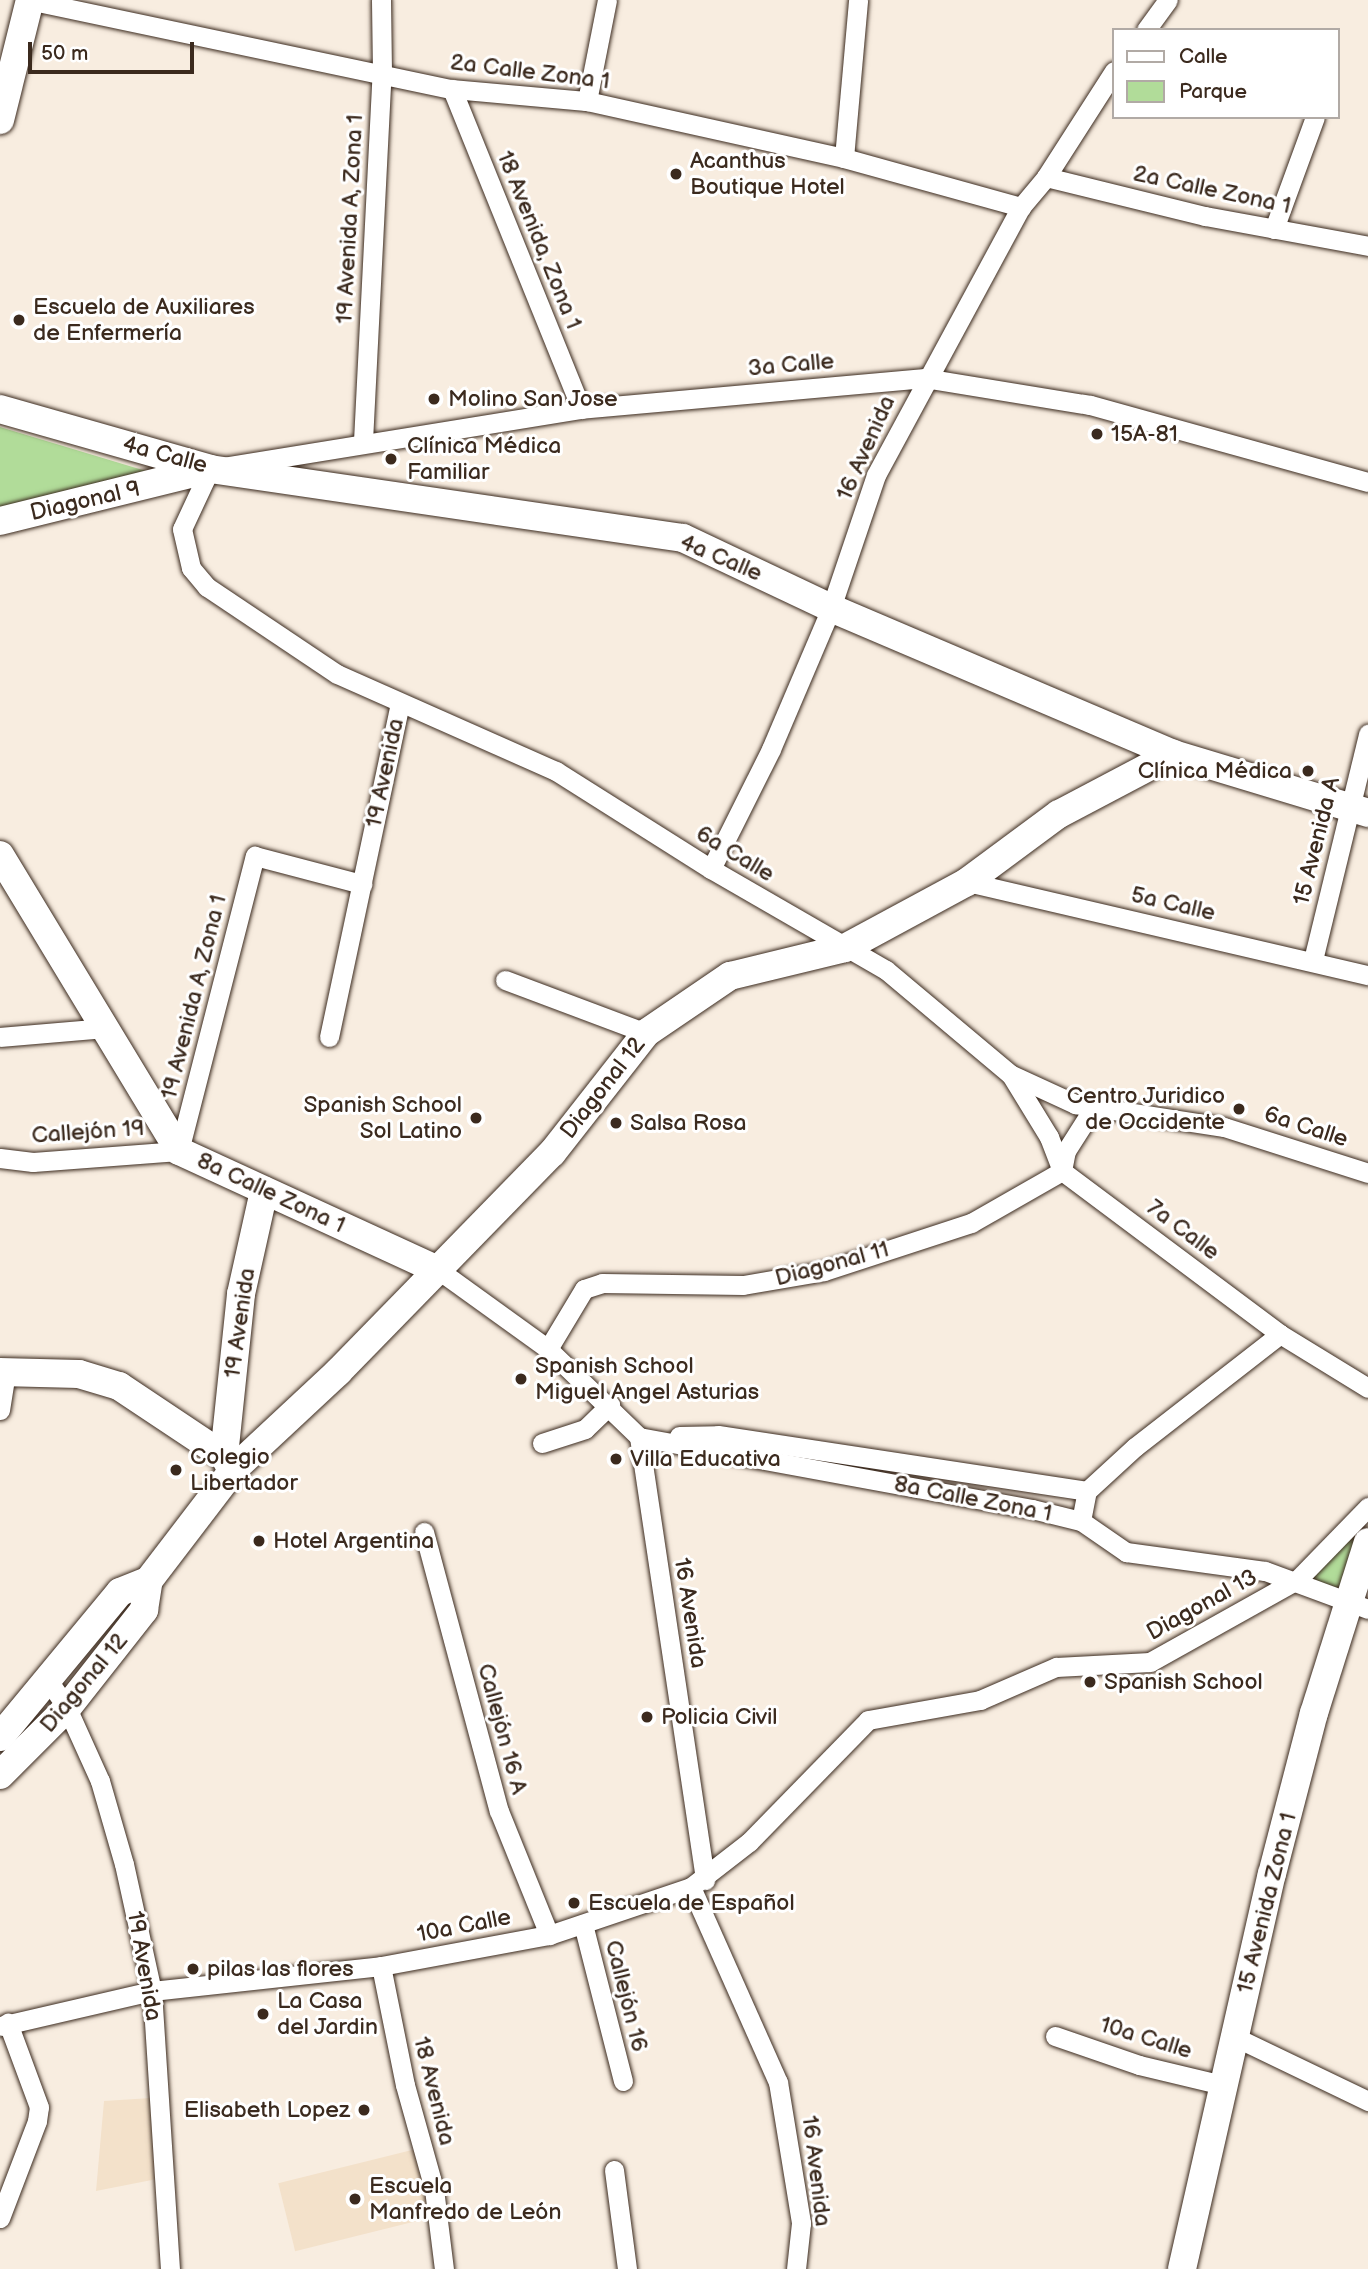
<!DOCTYPE html>
<meta charset="utf-8">
<style>
body{margin:0}
#map{position:relative;width:1368px;height:2269px;overflow:hidden;background:#f8ede0;font-family:"Balsamiq Sans",sans-serif}
div>[style]{position:absolute}
.built>*{inset:0;background:#f3e1ca;transform-origin:0 0}
.green>*{inset:0;background:#b1dc99}
.roads{filter:drop-shadow(0 0 2px #3b2a1e) drop-shadow(0 0 2px #3b2a1e)}
.street>*{height:19px;margin:-9.5px;padding:0 9.5px;transform-origin:9.5px;border-radius:9.5px;background:#fff}
.secondary>*{height:28px;margin:-14px;padding:0 14px;transform-origin:14px;border-radius:14px;background:#fff}
.dots>*{width:19px;height:19px;translate:-50% -50%;box-sizing:border-box;border:4px solid #fff;border-radius:50%}
span{translate:-50% -50%;white-space:nowrap;text-align:center;line-height:1.15;-webkit-text-stroke:6px #fff;paint-order:stroke}
.street-label{font-size:23px;color:#3b2a1e}
.poi-label{font-size:23px;color:#3b2a1e}
.left{translate:0 -50%;text-align:left}
.right{translate:-100% -50%;text-align:right}
.legend{position:absolute;left:1112px;top:28px;width:228px;height:91px;box-sizing:border-box;background:#fff;border:2px solid #b1aaa5;margin:0;padding:9px 12px;list-style:none;font-size:21px;color:#3b2a1e}
.legend li{display:flex;align-items:center;gap:14px;height:35px}
.legend b{width:35px;border:2px solid #b1aaa5}
.scale{position:absolute;left:28px;top:42px;width:166px;height:32px;box-sizing:border-box;border:4px solid #3b2a1e;border-top:0;padding-left:9px;font-size:21px;line-height:24px;white-space:nowrap;color:#3b2a1e;-webkit-text-stroke:5px #fff;paint-order:stroke}
</style>
<div id="map">
<div class="built">
<div style="clip-path:polygon(151px 2098px,167px 2177px,96px 2191px,104px 2101px)"></div>
<div style="left:416px;top:2149px;width:70px;height:142px;rotate:76deg"></div>
</div>
<div class="green">
<div style="clip-path:polygon(0 427px,146px 471px,0 517px)"></div>
<div style="clip-path:polygon(1357px 1530px,1343px 1591px,1308px 1578px)"></div>
</div>
<div class="roads">
<div class="street">
<div style="left:28px;top:0;width:433px;rotate:11.9deg"></div>
<div style="left:452px;top:89px;width:136px;rotate:5.1deg"></div>
<div style="left:587px;top:101px;width:263px;rotate:12.5deg"></div>
<div style="left:844px;top:158px;width:184px;rotate:15.5deg"></div>
<div style="left:1146px;top:30px;width:37px;rotate:-54deg"></div>
<div style="left:452px;top:89px;width:345px;rotate:68deg"></div>
<div style="left:587px;top:101px;width:103px;rotate:-78.8deg"></div>
<div style="left:844px;top:158px;width:159px;rotate:-84.9deg"></div>
<div style="left:1046px;top:177px;width:164px;rotate:13.8deg"></div>
<div style="left:1205px;top:216px;width:166px;rotate:10.4deg"></div>
<div style="left:1274px;top:229px;width:119px;rotate:-69.9deg"></div>
<div style="left:363px;top:441px;width:369px;rotate:-87.1deg"></div>
<div style="left:382px;top:72px;width:72px;rotate:-90.8deg"></div>
<div style="left:1368px;top:482px;width:288px;rotate:-164.5deg"></div>
<div style="left:1090px;top:405px;width:167px;rotate:-170.7deg"></div>
<div style="left:925px;top:378px;width:345px;rotate:174.9deg"></div>
<div style="left:581px;top:409px;width:376px;rotate:170.8deg"></div>
<div style="left:210px;top:469px;width:66px;rotate:115deg"></div>
<div style="left:182px;top:529px;width:40px;rotate:77deg"></div>
<div style="left:191px;top:568px;width:25px;rotate:50deg"></div>
<div style="left:207px;top:587px;width:156px;rotate:33.8deg"></div>
<div style="left:337px;top:674px;width:240px;rotate:23.9deg"></div>
<div style="left:556px;top:771px;width:183px;rotate:32.3deg"></div>
<div style="left:711px;top:869px;width:202px;rotate:30deg"></div>
<div style="left:886px;top:970px;width:162px;rotate:40deg"></div>
<div style="left:1010px;top:1074px;width:72px;rotate:24.8deg"></div>
<div style="left:1075px;top:1104px;width:151px;rotate:8.8deg"></div>
<div style="left:1224px;top:1127px;width:151px;rotate:17.7deg"></div>
<div style="left:711px;top:869px;width:134px;rotate:-63.4deg"></div>
<div style="left:771px;top:749px;width:153px;rotate:-66.9deg"></div>
<div style="left:831px;top:608px;width:140px;rotate:-71.3deg"></div>
<div style="left:876px;top:475px;width:305px;rotate:-61.6deg"></div>
<div style="left:1021px;top:207px;width:39px;rotate:-50deg"></div>
<div style="left:1046px;top:177px;width:126px;rotate:-57.3deg"></div>
<div style="left:967px;top:882px;width:412px;rotate:13.1deg"></div>
<div style="left:1313px;top:960px;width:233px;rotate:-76.3deg"></div>
<div style="left:505px;top:980px;width:151px;rotate:20.6deg"></div>
<div style="left:0;top:1037px;width:105px;rotate:-4.9deg"></div>
<div style="left:329px;top:1037px;width:341px;rotate:-78deg"></div>
<div style="left:1011px;top:1075px;width:73px;rotate:58.5deg"></div>
<div style="left:1049px;top:1137px;width:36px;rotate:69deg"></div>
<div style="left:1062px;top:1171px;width:272px;rotate:36.8deg"></div>
<div style="left:1280px;top:1334px;width:103px;rotate:31.5deg"></div>
<div style="left:0;top:1158px;width:33px;rotate:7deg"></div>
<div style="left:33px;top:1162px;width:146px;rotate:-4.3deg"></div>
<div style="left:179px;top:1151px;width:305px;rotate:-75.6deg"></div>
<div style="left:255px;top:856px;width:111px;rotate:14.7deg"></div>
<div style="left:1062px;top:1171px;width:20px;rotate:-79deg"></div>
<div style="left:1066px;top:1151px;width:52px;rotate:-57.5deg"></div>
<div style="left:440px;top:1271px;width:133px;rotate:35.8deg"></div>
<div style="left:548px;top:1349px;width:127px;rotate:44deg"></div>
<div style="left:639px;top:1437px;width:400px;rotate:10.4deg"></div>
<div style="left:1032px;top:1509px;width:50px;rotate:13.8deg"></div>
<div style="left:1081px;top:1521px;width:55px;rotate:34.6deg"></div>
<div style="left:1126px;top:1552px;width:140px;rotate:7.8deg"></div>
<div style="left:1265px;top:1571px;width:110px;rotate:20.3deg"></div>
<div style="left:548px;top:1349px;width:70px;rotate:-59deg"></div>
<div style="left:584px;top:1289px;width:19px;rotate:-18deg"></div>
<div style="left:602px;top:1283px;width:141px;rotate:0.8deg"></div>
<div style="left:743px;top:1285px;width:82px;rotate:-9.8deg"></div>
<div style="left:824px;top:1271px;width:155px;rotate:-18.1deg"></div>
<div style="left:971px;top:1223px;width:105px;rotate:-29.7deg"></div>
<div style="left:0;top:1410px;width:38px;rotate:-81deg"></div>
<div style="left:679px;top:1436px;width:39px;rotate:-1deg"></div>
<div style="left:718px;top:1435px;width:373px;rotate:8.6deg"></div>
<div style="left:639px;top:1437px;width:448px;rotate:81.5deg"></div>
<div style="left:542px;top:1443px;width:45px;rotate:-18deg"></div>
<div style="left:585px;top:1429px;width:35px;rotate:-44deg"></div>
<div style="left:1081px;top:1521px;width:31px;rotate:-79deg"></div>
<div style="left:1087px;top:1491px;width:65px;rotate:-42.5deg"></div>
<div style="left:1135px;top:1447px;width:184px;rotate:-37.9deg"></div>
<div style="left:424px;top:1532px;width:289px;rotate:75deg"></div>
<div style="left:499px;top:1811px;width:134px;rotate:68deg"></div>
<div style="left:47px;top:1679px;width:35px;rotate:55deg"></div>
<div style="left:67px;top:1708px;width:80px;rotate:65.7deg"></div>
<div style="left:100px;top:1781px;width:86px;rotate:73.9deg"></div>
<div style="left:124px;top:1864px;width:130px;rotate:77.6deg"></div>
<div style="left:152px;top:1991px;width:279px;rotate:86.3deg"></div>
<div style="left:691px;top:1887px;width:214px;rotate:66deg"></div>
<div style="left:778px;top:2082px;width:143px;rotate:80.7deg"></div>
<div style="left:801px;top:2223px;width:46px;rotate:96.2deg"></div>
<div style="left:583px;top:1924px;width:162px;rotate:75.7deg"></div>
<div style="left:381px;top:1966px;width:121px;rotate:78.6deg"></div>
<div style="left:405px;top:2085px;width:108px;rotate:74.4deg"></div>
<div style="left:434px;top:2189px;width:81px;rotate:82.9deg"></div>
<div style="left:0;top:2026px;width:156px;rotate:-13deg"></div>
<div style="left:152px;top:1991px;width:230px;rotate:-6.2deg"></div>
<div style="left:381px;top:1966px;width:171px;rotate:-10.5deg"></div>
<div style="left:549px;top:1935px;width:150px;rotate:-18.7deg"></div>
<div style="left:691px;top:1887px;width:73px;rotate:-37.8deg"></div>
<div style="left:749px;top:1842px;width:170px;rotate:-45.7deg"></div>
<div style="left:868px;top:1720px;width:114px;rotate:-10.1deg"></div>
<div style="left:980px;top:1700px;width:83px;rotate:-23.5deg"></div>
<div style="left:1056px;top:1667px;width:94px;rotate:-3deg"></div>
<div style="left:1150px;top:1662px;width:168px;rotate:-29.2deg"></div>
<div style="left:1297px;top:1580px;width:102px;rotate:-45.8deg"></div>
<div style="left:1055px;top:2036px;width:89px;rotate:19deg"></div>
<div style="left:1139px;top:2065px;width:85px;rotate:13.5deg"></div>
<div style="left:1235px;top:2037px;width:148px;rotate:25.7deg"></div>
<div style="left:614px;top:2170px;width:100px;rotate:82.5deg"></div>
<div style="left:0;top:2218px;width:104px;rotate:-69.1deg"></div>
<div style="left:37px;top:2121px;width:14px;rotate:-82deg"></div>
<div style="left:39px;top:2107px;width:90px;rotate:-110.3deg"></div>
</div>
<div class="secondary">
<div style="left:0;top:120px;width:124px;rotate:-76deg"></div>
<div style="left:0;top:409px;width:218px;rotate:15.9deg"></div>
<div style="left:210px;top:469px;width:478px;rotate:8.3deg"></div>
<div style="left:683px;top:538px;width:164px;rotate:25.3deg"></div>
<div style="left:831px;top:608px;width:372px;rotate:23.1deg"></div>
<div style="left:1173px;top:754px;width:204px;rotate:16.8deg"></div>
<div style="left:0;top:521px;width:216px;rotate:-13.9deg"></div>
<div style="left:0;top:855px;width:346px;rotate:58.8deg"></div>
<div style="left:179px;top:1151px;width:287px;rotate:24.7deg"></div>
<div style="left:0;top:1372px;width:79px;rotate:1.5deg"></div>
<div style="left:79px;top:1374px;width:42px;rotate:16.7deg"></div>
<div style="left:119px;top:1386px;width:126px;rotate:33.7deg"></div>
<div style="left:224px;top:1456px;width:16px;rotate:60deg"></div>
<div style="left:224px;top:1456px;width:163px;rotate:-84deg"></div>
<div style="left:241px;top:1294px;width:106px;rotate:-77.4deg"></div>
<div style="left:0;top:1737px;width:188px;rotate:-50.4deg"></div>
<div style="left:120px;top:1592px;width:31px;rotate:-22deg"></div>
<div style="left:0;top:1775px;width:95px;rotate:-45deg"></div>
<div style="left:67px;top:1708px;width:125px;rotate:-51.8deg"></div>
<div style="left:144px;top:1610px;width:30px;rotate:-81deg"></div>
<div style="left:149px;top:1580px;width:138px;rotate:-52.6deg"></div>
<div style="left:233px;top:1470px;width:144px;rotate:-43deg"></div>
<div style="left:338px;top:1372px;width:306px;rotate:-45.7deg"></div>
<div style="left:552px;top:1153px;width:152px;rotate:-51.9deg"></div>
<div style="left:646px;top:1033px;width:102px;rotate:-34.2deg"></div>
<div style="left:730px;top:976px;width:118px;rotate:-13.7deg"></div>
<div style="left:845px;top:948px;width:139px;rotate:-28.4deg"></div>
<div style="left:967px;top:882px;width:114px;rotate:-36.5deg"></div>
<div style="left:1059px;top:814px;width:129px;rotate:-27.8deg"></div>
<div style="left:1182px;top:2269px;width:405px;rotate:-77.2deg"></div>
<div style="left:1272px;top:1874px;width:166px;rotate:-75.4deg"></div>
<div style="left:1314px;top:1713px;width:179px;rotate:-72.5deg"></div>
</div>
</div>
<div class="dots">
<div style="left:676px;top:174px;background:#3b2a1e"></div>
<div style="left:19px;top:320px;background:#3b2a1e"></div>
<div style="left:434px;top:399px;background:#3b2a1e"></div>
<div style="left:1097px;top:434px;background:#3b2a1e"></div>
<div style="left:391px;top:459px;background:#3b2a1e"></div>
<div style="left:1308px;top:771px;background:#3b2a1e"></div>
<div style="left:1239px;top:1109px;background:#3b2a1e"></div>
<div style="left:476px;top:1118px;background:#3b2a1e"></div>
<div style="left:616px;top:1123px;background:#3b2a1e"></div>
<div style="left:521px;top:1379px;background:#3b2a1e"></div>
<div style="left:616px;top:1459px;background:#3b2a1e"></div>
<div style="left:176px;top:1470px;background:#3b2a1e"></div>
<div style="left:259px;top:1541px;background:#3b2a1e"></div>
<div style="left:1090px;top:1682px;background:#3b2a1e"></div>
<div style="left:647px;top:1717px;background:#3b2a1e"></div>
<div style="left:574px;top:1903px;background:#3b2a1e"></div>
<div style="left:193px;top:1969px;background:#3b2a1e"></div>
<div style="left:263px;top:2014px;background:#3b2a1e"></div>
<div style="left:364px;top:2110px;background:#3b2a1e"></div>
<div style="left:355px;top:2199px;background:#3b2a1e"></div>
</div>
<div class="street-label">
<span style="left:530px;top:72px;rotate:7deg">2a Calle Zona 1</span>
<span style="left:1212px;top:190px;rotate:12deg">2a Calle Zona 1</span>
<span style="left:350px;top:219px;rotate:-87deg">19 Avenida A, Zona 1</span>
<span style="left:539px;top:240px;rotate:68deg">18 Avenida, Zona 1</span>
<span style="left:791px;top:365px;rotate:-5deg">3a Calle</span>
<span style="left:866px;top:448px;rotate:-66deg">16 Avenida</span>
<span style="left:165px;top:455px;rotate:15deg">4a Calle</span>
<span style="left:85px;top:501px;rotate:-13deg">Diagonal 9</span>
<span style="left:721px;top:558px;rotate:23deg">4a Calle</span>
<span style="left:385px;top:773px;rotate:-78deg">19 Avenida</span>
<span style="left:1317px;top:841px;rotate:-76deg">15 Avenida A</span>
<span style="left:735px;top:854px;rotate:31deg">6a Calle</span>
<span style="left:1173px;top:904px;rotate:13deg">5a Calle</span>
<span style="left:194px;top:997px;rotate:-76deg">19 Avenida A, Zona 1</span>
<span style="left:603px;top:1088px;rotate:-52deg">Diagonal 12</span>
<span style="left:1306px;top:1127px;rotate:18deg">6a Calle</span>
<span style="left:88px;top:1132px;rotate:-4deg">Callejón 19</span>
<span style="left:271px;top:1193px;rotate:25deg">8a Calle Zona 1</span>
<span style="left:1183px;top:1230px;rotate:37deg">7a Calle</span>
<span style="left:832px;top:1264px;rotate:-15deg">Diagonal 11</span>
<span style="left:240px;top:1323px;rotate:-82deg">19 Avenida</span>
<span style="left:973px;top:1499px;rotate:11deg">8a Calle Zona 1</span>
<span style="left:1202px;top:1605px;rotate:-29deg">Diagonal 13</span>
<span style="left:690px;top:1613px;rotate:81deg">16 Avenida</span>
<span style="left:84px;top:1683px;rotate:-50deg">Diagonal 12</span>
<span style="left:502px;top:1729px;rotate:75deg">Callejón 16 A</span>
<span style="left:1267px;top:1903px;rotate:-76deg">15 Avenida Zona 1</span>
<span style="left:464px;top:1926px;rotate:-11deg">10a Calle</span>
<span style="left:144px;top:1966px;rotate:80deg">19 Avenida</span>
<span style="left:626px;top:1996px;rotate:76deg">Callejón 16</span>
<span style="left:1146px;top:2038px;rotate:17deg">10a Calle</span>
<span style="left:434px;top:2091px;rotate:76deg">18 Avenida</span>
<span style="left:816px;top:2171px;rotate:83deg">16 Avenida</span>
</div>
<div class="poi-label">
<span class="left" style="left:690px;top:174px">Acanthus<br>Boutique Hotel</span>
<span class="left" style="left:33px;top:320px">Escuela de Auxiliares<br>de Enfermería</span>
<span class="left" style="left:448px;top:399px">Molino San Jose</span>
<span class="left" style="left:1111px;top:434px">15A-81</span>
<span class="left" style="left:407px;top:459px">Clínica Médica<br>Familiar</span>
<span class="right" style="left:1292px;top:771px">Clínica Médica</span>
<span class="right" style="left:1225px;top:1109px">Centro Juridico<br>de Occidente</span>
<span class="right" style="left:462px;top:1118px">Spanish School<br>Sol Latino</span>
<span class="left" style="left:630px;top:1123px">Salsa Rosa</span>
<span class="left" style="left:535px;top:1379px">Spanish School<br>Miguel Angel Asturias</span>
<span class="left" style="left:190px;top:1470px">Colegio<br>Libertador</span>
<span class="left" style="left:630px;top:1459px">Villa Educativa</span>
<span class="left" style="left:273px;top:1541px">Hotel Argentina</span>
<span class="left" style="left:1104px;top:1682px">Spanish School</span>
<span class="left" style="left:661px;top:1717px">Policia Civil</span>
<span class="left" style="left:588px;top:1903px">Escuela de Español</span>
<span class="left" style="left:207px;top:1969px">pilas las flores</span>
<span class="left" style="left:277px;top:2014px">La Casa<br>del Jardin</span>
<span class="right" style="left:350px;top:2110px">Elisabeth Lopez</span>
<span class="left" style="left:369px;top:2199px">Escuela<br>Manfredo de León</span>
</div>
<ul class="legend">
<li><b style="height:9px;background:#fff"></b>Calle</li>
<li><b style="height:19px;background:#b1dc99"></b>Parque</li>
</ul>
<div class="scale">50 m</div>
</div>
